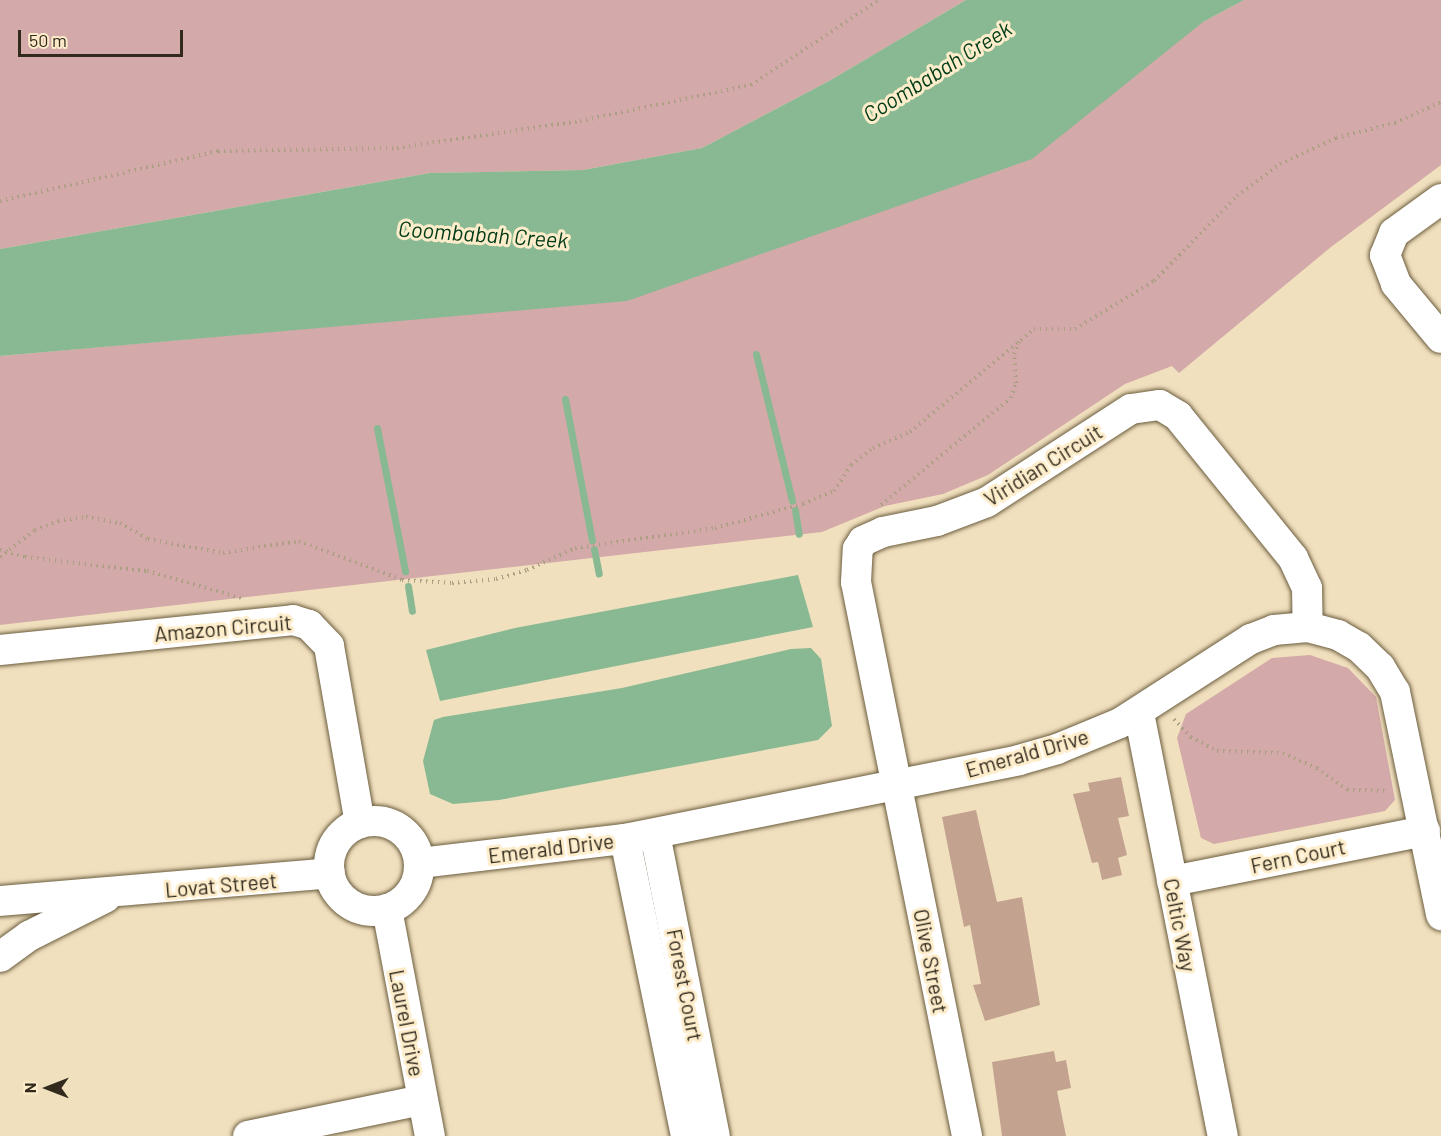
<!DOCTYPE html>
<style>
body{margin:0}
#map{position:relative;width:1441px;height:1136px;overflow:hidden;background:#f1e0be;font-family:Barlow,sans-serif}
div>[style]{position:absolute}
.green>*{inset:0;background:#d4a9a9}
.water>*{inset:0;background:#88b992}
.stream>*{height:7px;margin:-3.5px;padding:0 3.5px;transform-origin:3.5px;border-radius:3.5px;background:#88b992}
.building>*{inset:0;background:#c3a28f}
.path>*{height:4px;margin-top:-2px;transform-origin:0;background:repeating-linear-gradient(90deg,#ac9f84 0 1.5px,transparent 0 6px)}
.roads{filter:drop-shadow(0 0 2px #6b5d3f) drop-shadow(0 0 2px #6b5d3f)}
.minor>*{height:30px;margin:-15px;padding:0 15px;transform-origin:15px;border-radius:15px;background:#fff}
.minor>.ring{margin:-15px;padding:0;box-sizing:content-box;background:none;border:30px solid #fff;border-radius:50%}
span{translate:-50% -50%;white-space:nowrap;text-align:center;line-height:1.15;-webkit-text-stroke:6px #feedcb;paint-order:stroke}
.street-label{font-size:21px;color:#312a1d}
.water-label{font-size:22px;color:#003c18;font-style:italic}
.north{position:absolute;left:18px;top:1058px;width:60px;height:60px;-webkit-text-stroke:4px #feedcb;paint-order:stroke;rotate:270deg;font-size:16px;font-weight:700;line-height:24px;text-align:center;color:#312a1d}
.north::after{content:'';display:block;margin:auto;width:21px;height:27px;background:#312a1d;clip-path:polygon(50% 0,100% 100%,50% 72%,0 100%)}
.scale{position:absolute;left:18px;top:30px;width:165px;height:27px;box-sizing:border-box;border:3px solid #312a1d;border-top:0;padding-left:8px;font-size:18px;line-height:21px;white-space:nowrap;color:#312a1d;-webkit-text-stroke:4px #feedcb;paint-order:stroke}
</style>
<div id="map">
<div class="green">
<div style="clip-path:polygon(0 0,966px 0,829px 81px,702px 148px,583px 170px,430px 173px,0 249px)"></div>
<div style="clip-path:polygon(1244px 0,1441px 0,1441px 165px,1331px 247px,1179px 373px,1172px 366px,1125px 384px,988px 475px,943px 494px,885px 506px,822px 532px,0 625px,0 356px,369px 323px,1203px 22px)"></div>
<div style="clip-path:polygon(1310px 655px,1348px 668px,1376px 697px,1395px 800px,1385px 811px,1214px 844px,1201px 838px,1177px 738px,1186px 714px,1272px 658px)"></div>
</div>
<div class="water">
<div style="clip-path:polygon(966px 0,1244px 0,1203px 22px,1032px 159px,627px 301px,0 356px,0 249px,430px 173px,583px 170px,702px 148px,829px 81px)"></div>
<div style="clip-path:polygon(798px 575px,813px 627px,440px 701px,426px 650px,515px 628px)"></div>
<div style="clip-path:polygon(811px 648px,821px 659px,832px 726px,818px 740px,499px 800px,453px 804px,430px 794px,423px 761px,434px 720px,443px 717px,622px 688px,791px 649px)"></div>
</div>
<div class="stream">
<div style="left:756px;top:354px;width:151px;rotate:76.2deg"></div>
<div style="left:565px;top:399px;width:144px;rotate:79.2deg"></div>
<div style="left:377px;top:428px;width:146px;rotate:78.9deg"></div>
<div style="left:795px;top:510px;width:24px;rotate:81deg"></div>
<div style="left:594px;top:549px;width:25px;rotate:79deg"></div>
<div style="left:408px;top:586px;width:25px;rotate:81deg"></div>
</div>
<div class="building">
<div style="clip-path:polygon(1121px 777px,1129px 816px,1118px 818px,1127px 855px,1118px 858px,1122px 875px,1102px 880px,1098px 862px,1092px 863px,1073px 794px,1090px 791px,1088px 783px)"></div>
<div style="clip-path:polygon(976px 810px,997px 902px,1022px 897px,1040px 1005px,985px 1021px,973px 985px,981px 984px,970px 925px,964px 927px,942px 817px)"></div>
<div style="clip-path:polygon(1054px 1051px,1056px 1062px,1066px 1060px,1071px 1088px,1057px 1091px,1066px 1136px,1002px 1136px,992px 1062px)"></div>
</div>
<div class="path">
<div style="left:0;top:201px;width:224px;rotate:-12.9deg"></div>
<div style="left:218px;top:151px;width:179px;rotate:-1deg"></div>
<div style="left:397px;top:148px;width:185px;rotate:-8.4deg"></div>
<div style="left:580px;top:121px;width:175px;rotate:-11.9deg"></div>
<div style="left:751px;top:85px;width:154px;rotate:-33.6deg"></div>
<div style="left:881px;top:505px;width:168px;rotate:-39.5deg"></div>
<div style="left:1011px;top:398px;width:16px;rotate:-72deg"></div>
<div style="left:1016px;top:383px;width:29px;rotate:-94deg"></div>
<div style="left:1014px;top:354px;width:16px;rotate:-68deg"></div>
<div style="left:0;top:550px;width:26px;rotate:16deg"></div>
<div style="left:25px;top:557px;width:123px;rotate:6.5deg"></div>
<div style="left:147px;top:571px;width:99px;rotate:15.9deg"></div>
<div style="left:0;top:557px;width:44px;rotate:-37.6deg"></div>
<div style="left:35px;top:530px;width:25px;rotate:-21deg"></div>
<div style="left:58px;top:521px;width:28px;rotate:-8deg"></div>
<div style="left:86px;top:517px;width:35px;rotate:10deg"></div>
<div style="left:120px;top:523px;width:32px;rotate:30deg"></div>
<div style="left:148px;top:539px;width:76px;rotate:10.6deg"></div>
<div style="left:223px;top:553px;width:77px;rotate:-9deg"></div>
<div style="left:299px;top:541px;width:110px;rotate:20.7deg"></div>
<div style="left:402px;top:580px;width:50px;rotate:3.4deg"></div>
<div style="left:452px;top:583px;width:44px;rotate:-5.2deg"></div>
<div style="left:496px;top:579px;width:32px;rotate:-16deg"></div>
<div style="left:527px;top:570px;width:53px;rotate:-24.6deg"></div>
<div style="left:575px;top:548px;width:141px;rotate:-8.1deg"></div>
<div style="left:715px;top:528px;width:91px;rotate:-15.3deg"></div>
<div style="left:803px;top:504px;width:34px;rotate:-23deg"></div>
<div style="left:834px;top:491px;width:31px;rotate:-57deg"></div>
<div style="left:851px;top:465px;width:28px;rotate:-38deg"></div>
<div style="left:873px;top:448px;width:40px;rotate:-23.4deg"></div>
<div style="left:910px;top:432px;width:161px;rotate:-39.7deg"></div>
<div style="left:1034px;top:329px;width:41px"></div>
<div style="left:1075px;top:329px;width:92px;rotate:-31.3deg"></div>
<div style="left:1154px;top:281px;width:119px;rotate:-45.7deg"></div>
<div style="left:1237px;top:196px;width:54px;rotate:-36.7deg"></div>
<div style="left:1280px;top:164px;width:62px;rotate:-24.9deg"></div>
<div style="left:1336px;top:138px;width:61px;rotate:-14.3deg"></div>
<div style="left:1395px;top:123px;width:51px;rotate:-24.5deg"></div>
<div style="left:1174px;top:719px;width:25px;rotate:47deg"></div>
<div style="left:1191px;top:737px;width:30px;rotate:28deg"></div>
<div style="left:1217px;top:751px;width:66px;rotate:1.7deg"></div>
<div style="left:1283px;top:753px;width:37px;rotate:24deg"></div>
<div style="left:1317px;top:768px;width:37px;rotate:36deg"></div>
<div style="left:1347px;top:790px;width:42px;rotate:1.4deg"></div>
</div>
<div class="roads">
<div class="minor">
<div style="left:1441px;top:199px;width:58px;rotate:144.1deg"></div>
<div style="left:1394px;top:233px;width:24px;rotate:112deg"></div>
<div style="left:1385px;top:255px;width:31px;rotate:69deg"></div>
<div style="left:1396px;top:284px;width:70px;rotate:50.2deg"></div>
<div style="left:0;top:650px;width:295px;rotate:-5.8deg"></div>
<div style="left:293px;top:620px;width:17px;rotate:17deg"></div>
<div style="left:309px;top:625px;width:29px;rotate:46deg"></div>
<div style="left:329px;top:646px;width:180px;rotate:80.1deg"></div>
<div style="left:1139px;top:713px;width:431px;rotate:78.8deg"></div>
<div class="ring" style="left:329px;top:821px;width:60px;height:60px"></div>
<div style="left:655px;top:834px;width:308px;rotate:78.8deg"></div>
<div style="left:625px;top:839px;width:303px;rotate:78.4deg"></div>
<div style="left:420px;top:863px;width:206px;rotate:-6.7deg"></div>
<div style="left:625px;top:839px;width:402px;rotate:-11.3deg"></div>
<div style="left:1019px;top:760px;width:40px;rotate:-16deg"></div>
<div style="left:1057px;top:749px;width:68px;rotate:-22.4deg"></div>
<div style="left:1120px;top:723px;width:156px;rotate:-32.7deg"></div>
<div style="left:1251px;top:639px;width:25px;rotate:-21deg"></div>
<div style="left:1274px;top:630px;width:34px;rotate:-5deg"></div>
<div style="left:1308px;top:627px;width:31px;rotate:15deg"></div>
<div style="left:1338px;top:635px;width:24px;rotate:30deg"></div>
<div style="left:1359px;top:647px;width:29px;rotate:44deg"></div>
<div style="left:1380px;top:667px;width:29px;rotate:59deg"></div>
<div style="left:1395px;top:692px;width:228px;rotate:78.3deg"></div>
<div style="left:1172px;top:881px;width:258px;rotate:-11.2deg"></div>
<div style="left:0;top:901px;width:331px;rotate:-4.8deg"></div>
<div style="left:387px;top:909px;width:231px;rotate:79.3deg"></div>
<div style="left:0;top:957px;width:36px;rotate:-36deg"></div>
<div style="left:29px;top:936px;width:85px;rotate:-26.6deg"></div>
<div style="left:248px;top:1136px;width:178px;rotate:-11.7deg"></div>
<div style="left:967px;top:1136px;width:565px;rotate:-101.33deg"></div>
<div style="left:856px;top:582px;width:33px;rotate:-87deg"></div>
<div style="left:858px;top:549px;width:9px;rotate:-58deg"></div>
<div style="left:863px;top:541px;width:22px;rotate:-24deg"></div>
<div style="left:883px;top:532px;width:55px;rotate:-11.5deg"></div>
<div style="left:937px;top:521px;width:53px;rotate:-20.8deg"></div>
<div style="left:987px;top:502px;width:171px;rotate:-32.9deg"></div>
<div style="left:1131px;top:409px;width:29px;rotate:-8deg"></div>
<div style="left:1160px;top:405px;width:21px;rotate:31deg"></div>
<div style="left:1178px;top:416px;width:183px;rotate:51deg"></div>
<div style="left:1293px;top:558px;width:33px;rotate:65deg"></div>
<div style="left:1307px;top:588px;width:39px;rotate:89deg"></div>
</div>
</div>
<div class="street-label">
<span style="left:1043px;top:465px;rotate:-32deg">Viridian Circuit</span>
<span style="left:223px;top:628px;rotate:-5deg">Amazon Circuit</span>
<span style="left:1027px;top:753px;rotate:-16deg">Emerald Drive</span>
<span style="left:551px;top:848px;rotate:-7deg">Emerald Drive</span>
<span style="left:1298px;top:856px;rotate:-12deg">Fern Court</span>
<span style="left:221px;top:885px;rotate:-5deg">Lovat Street</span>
<span style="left:1180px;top:925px;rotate:79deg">Celtic Way</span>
<span style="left:931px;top:961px;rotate:79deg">Olive Street</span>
<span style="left:685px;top:985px;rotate:79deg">Forest Court</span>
<span style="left:407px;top:1023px;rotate:79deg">Laurel Drive</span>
</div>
<div class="water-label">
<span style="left:937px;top:71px;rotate:-32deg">Coombabah Creek</span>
<span style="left:483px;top:234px;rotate:4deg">Coombabah Creek</span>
</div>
<div class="north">N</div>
<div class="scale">50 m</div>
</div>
